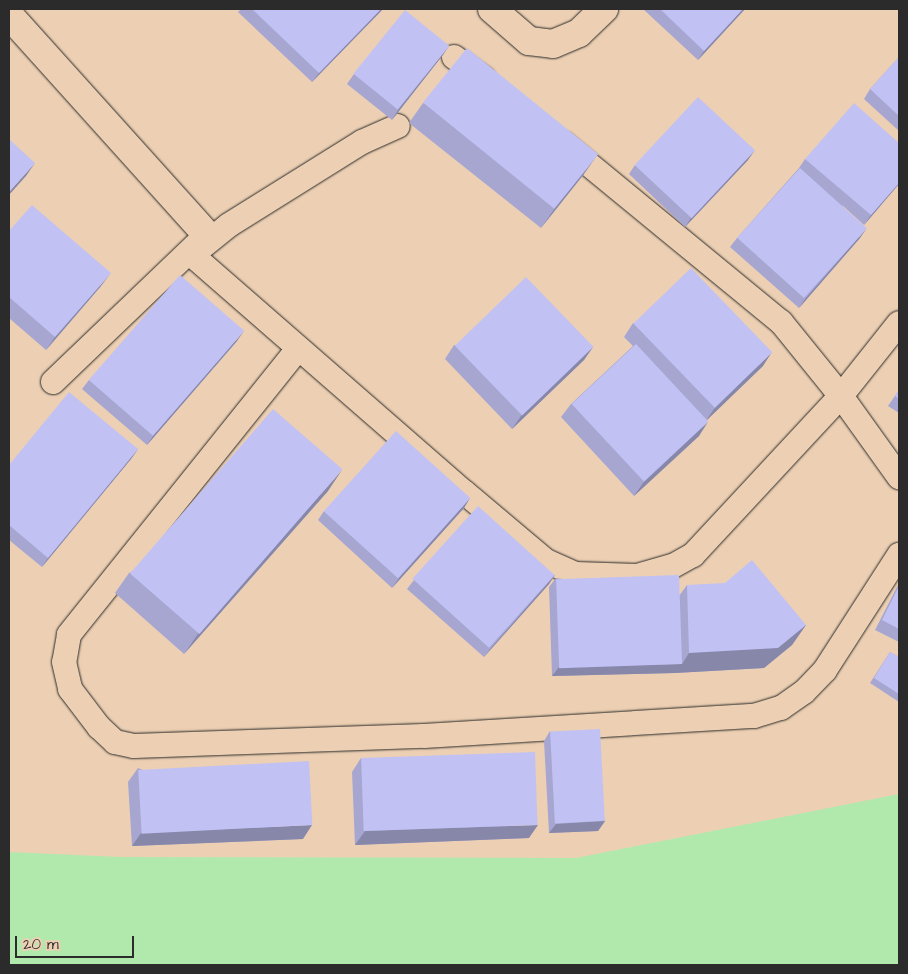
<!DOCTYPE html>
<style>
body{margin:0}
#map{position:relative;width:908px;height:974px;overflow:hidden;background:#edd0b3;font-family:"Architects Daughter",sans-serif}
div>[style]{position:absolute}
.green>*{inset:0;background:#b1e9ad}
.roads{filter:drop-shadow(0 0 1px #2b2b2b) drop-shadow(0 0 1px #2b2b2b)}
.lane>*{height:24px;margin:-12px;padding:0 12px;transform-origin:12px;border-radius:12px;background:#edd0b3}
.street>*{height:28px;margin:-14px;padding:0 14px;transform-origin:14px;border-radius:14px;background:#edd0b3}
.wall>*{inset:0;background:#a6a6d1}
.shaded-wall>*{inset:0;background:#8787aa}
.building>*{inset:0;background:#c1c1f3;transform-origin:0 0}
span{translate:-50% -50%;white-space:nowrap;text-align:center;line-height:1.15;-webkit-text-stroke:4px #edd0b3;paint-order:stroke}
.frame{position:absolute;inset:0;border:10px solid #2b2b2b;pointer-events:none}
.scale{position:absolute;left:15px;top:936px;width:119px;height:22px;box-sizing:border-box;border:2px solid #2b2b2b;border-top:0;padding-left:6px;font-size:15px;line-height:18px;white-space:nowrap;color:#2b2b2b;-webkit-text-stroke:4px #edd0b3;paint-order:stroke}
</style>
<div id="map">
<div class="green">
<div style="clip-path:polygon(899px 794px,899px 965px,9px 965px,9px 852px,120px 857px,576px 858px)"></div>
</div>
<div class="roads">
<div class="lane">
<div style="left:454px;top:57px;width:37px;rotate:36deg"></div>
<div style="left:564px;top:144px;width:281px;rotate:39.4deg"></div>
<div style="left:781px;top:322px;width:95px;rotate:51deg"></div>
<div style="left:841px;top:396px;width:100px;rotate:54.4deg"></div>
<div style="left:207px;top:235px;width:25px;rotate:127deg"></div>
<div style="left:192px;top:255px;width:361px;rotate:41.1deg"></div>
<div style="left:464px;top:492px;width:107px;rotate:40.1deg"></div>
<div style="left:546px;top:561px;width:32px;rotate:24deg"></div>
<div style="left:575px;top:574px;width:62px;rotate:1.8deg"></div>
<div style="left:637px;top:576px;width:37px;rotate:-16deg"></div>
<div style="left:673px;top:566px;width:23px;rotate:-29deg"></div>
<div style="left:693px;top:555px;width:217px;rotate:-47.1deg"></div>
<div style="left:841px;top:396px;width:93px;rotate:-51.5deg"></div>
<div style="left:197px;top:251px;width:41px;rotate:-39.1deg"></div>
<div style="left:229px;top:225px;width:157px;rotate:-32deg"></div>
<div style="left:362px;top:142px;width:39px;rotate:-24deg"></div>
<div style="left:297px;top:350px;width:365px;rotate:128.7deg"></div>
<div style="left:69px;top:635px;width:27px;rotate:100deg"></div>
<div style="left:64px;top:662px;width:28px;rotate:77deg"></div>
<div style="left:70px;top:689px;width:48px;rotate:52.7deg"></div>
<div style="left:99px;top:727px;width:22px;rotate:43deg"></div>
<div style="left:115px;top:742px;width:19px;rotate:12deg"></div>
<div style="left:134px;top:746px;width:290px;rotate:-2deg"></div>
<div style="left:424px;top:736px;width:331px;rotate:-3.5deg"></div>
<div style="left:754px;top:716px;width:28px;rotate:-17deg"></div>
<div style="left:781px;top:708px;width:28px;rotate:-35deg"></div>
<div style="left:804px;top:692px;width:30px;rotate:-46deg"></div>
<div style="left:825px;top:670px;width:137px;rotate:-57.2deg"></div>
<div style="left:53px;top:382px;width:204px;rotate:-43.8deg"></div>
</div>
<div class="street">
<div style="left:492px;top:9px;width:49px;rotate:40.9deg"></div>
<div style="left:529px;top:41px;width:24px;rotate:7deg"></div>
<div style="left:553px;top:44px;width:28px;rotate:-23deg"></div>
<div style="left:579px;top:33px;width:35px;rotate:-44deg"></div>
<div style="left:9px;top:15px;width:296px;rotate:48deg"></div>
</div>
</div>
<div class="wall">
<div style="clip-path:polygon(241px 9px,383px 9px,312px 82px,238px 12px)"></div>
<div style="clip-path:polygon(643px 9px,745px 9px,698px 60px)"></div>
<div style="clip-path:polygon(449px 46px,392px 120px,347px 84px,354px 74px)"></div>
<div style="clip-path:polygon(899px 57px,899px 131px,864px 99px,870px 89px)"></div>
<div style="clip-path:polygon(423px 103px,584px 174px,541px 228px,409px 123px)"></div>
<div style="clip-path:polygon(899px 143px,899px 184px,864px 225px,842px 205px,860px 238px,799px 308px,730px 247px,737px 238px,799px 168px,805px 159px)"></div>
<div style="clip-path:polygon(748px 160px,685px 227px,629px 174px,635px 165px)"></div>
<div style="clip-path:polygon(9px 231px,101px 286px,46px 350px,9px 318px)"></div>
<div style="clip-path:polygon(633px 323px,763px 366px,706px 420px,699px 436px,634px 496px,561px 417px,571px 404px,633px 346px,624px 337px)"></div>
<div style="clip-path:polygon(237px 341px,147px 445px,82px 389px,89px 380px)"></div>
<div style="clip-path:polygon(454px 345px,593px 347px,584px 360px,512px 429px,445px 359px)"></div>
<div style="clip-path:polygon(899px 390px,899px 413px,888px 406px)"></div>
<div style="clip-path:polygon(138px 449px,131px 459px,42px 567px,9px 540px,9px 465px)"></div>
<div style="clip-path:polygon(328px 491px,184px 654px,115px 593px,129px 573px)"></div>
<div style="clip-path:polygon(470px 498px,464px 508px,392px 588px,318px 520px,324px 511px)"></div>
<div style="clip-path:polygon(555px 575px,549px 584px,484px 657px,407px 589px,414px 580px)"></div>
<div style="clip-path:polygon(556px 578px,679px 596px,687px 585px,806px 625px,792px 645px,764px 668px,675px 673px,552px 676px,549px 587px)"></div>
<div style="clip-path:polygon(899px 583px,899px 642px,875px 630px)"></div>
<div style="clip-path:polygon(890px 652px,899px 657px,899px 702px,870px 683px)"></div>
<div style="clip-path:polygon(550px 731px,605px 821px,598px 831px,549px 833px,544px 741px)"></div>
<div style="clip-path:polygon(361px 758px,529px 838px,355px 845px,352px 772px)"></div>
<div style="clip-path:polygon(138px 768px,303px 839px,132px 846px,128px 782px)"></div>
</div>
<div class="shaded-wall">
<div style="clip-path:polygon(381px 9px,383px 9px,312px 82px,319px 73px)"></div>
<div style="clip-path:polygon(743px 9px,745px 9px,698px 60px,704px 51px)"></div>
<div style="clip-path:polygon(449px 46px,443px 55px,392px 120px,398px 110px)"></div>
<div style="clip-path:polygon(755px 150px,748px 160px,685px 227px,691px 218px)"></div>
<div style="clip-path:polygon(598px 154px,584px 174px,541px 228px,555px 208px)"></div>
<div style="clip-path:polygon(35px 163px,26px 176px,9px 195px,9px 192px)"></div>
<div style="clip-path:polygon(899px 183px,899px 184px,864px 225px,871px 215px)"></div>
<div style="clip-path:polygon(867px 228px,860px 238px,799px 308px,805px 299px)"></div>
<div style="clip-path:polygon(111px 273px,101px 286px,46px 350px,55px 337px)"></div>
<div style="clip-path:polygon(244px 331px,237px 341px,147px 445px,153px 436px)"></div>
<div style="clip-path:polygon(593px 347px,584px 360px,512px 429px,521px 416px)"></div>
<div style="clip-path:polygon(772px 352px,763px 366px,705px 422px,714px 409px)"></div>
<div style="clip-path:polygon(708px 422px,699px 436px,634px 496px,643px 483px)"></div>
<div style="clip-path:polygon(138px 449px,131px 459px,42px 567px,48px 558px)"></div>
<div style="clip-path:polygon(342px 470px,328px 491px,184px 654px,198px 634px)"></div>
<div style="clip-path:polygon(470px 498px,464px 508px,392px 588px,399px 578px)"></div>
<div style="clip-path:polygon(555px 575px,549px 584px,484px 657px,491px 648px)"></div>
<div style="clip-path:polygon(806px 625px,792px 645px,764px 668px,675px 673px,552px 676px,559px 667px,682px 664px,689px 653px)"></div>
<div style="clip-path:polygon(605px 821px,598px 831px,549px 833px,556px 824px)"></div>
<div style="clip-path:polygon(312px 825px,303px 839px,132px 846px,141px 833px)"></div>
<div style="clip-path:polygon(538px 825px,529px 838px,355px 845px,365px 831px)"></div>
</div>
<div class="building">
<div style="clip-path:polygon(252px 9px,381px 9px,319px 73px)"></div>
<div style="clip-path:polygon(660px 9px,743px 9px,704px 51px)"></div>
<div style="left:405px;top:10px;width:57px;height:82px;rotate:39deg"></div>
<div style="left:467px;top:48px;width:169px;height:70px;rotate:39deg"></div>
<div style="clip-path:polygon(899px 57px,899px 116px,870px 89px)"></div>
<div style="left:698px;top:97px;width:78px;height:93px;rotate:43deg"></div>
<div style="clip-path:polygon(854px 103px,899px 143px,899px 183px,871px 215px,805px 159px)"></div>
<div style="clip-path:polygon(9px 139px,35px 163px,9px 192px)"></div>
<div style="left:800px;top:168px;width:90px;height:94px;rotate:42deg"></div>
<div style="clip-path:polygon(32px 205px,111px 273px,55px 337px,9px 297px,9px 231px)"></div>
<div style="left:691px;top:268px;width:117px;height:80px;rotate:46deg"></div>
<div style="left:180px;top:275px;width:85px;height:139px;rotate:41deg"></div>
<div style="left:526px;top:277px;width:97px;height:99px;rotate:46deg"></div>
<div style="left:636px;top:344px;width:106px;height:88px;rotate:47deg"></div>
<div style="clip-path:polygon(899px 390px,899px 399px,895px 396px)"></div>
<div style="clip-path:polygon(69px 392px,138px 449px,48px 558px,9px 525px,9px 465px)"></div>
<div style="left:273px;top:409px;width:92px;height:218px;rotate:41deg"></div>
<div style="left:396px;top:431px;width:100px;height:108px;rotate:42deg"></div>
<div style="left:478px;top:506px;width:103px;height:98px;rotate:42deg"></div>
<div style="clip-path:polygon(752px 560px,806px 625px,778px 648px,689px 653px,687px 585px,725px 583px)"></div>
<div style="left:679px;top:575px;width:89px;height:123px;rotate:88deg"></div>
<div style="clip-path:polygon(899px 586px,899px 629px,882px 620px)"></div>
<div style="clip-path:polygon(890px 652px,899px 657px,899px 694px,874px 678px)"></div>
<div style="left:600px;top:729px;width:92px;height:50px;rotate:87deg"></div>
<div style="left:535px;top:752px;width:73px;height:174px;rotate:88deg"></div>
<div style="left:309px;top:761px;width:64px;height:171px;rotate:87deg"></div>
</div>
<div class="frame"></div>
<div class="scale">20 m</div>
</div>
